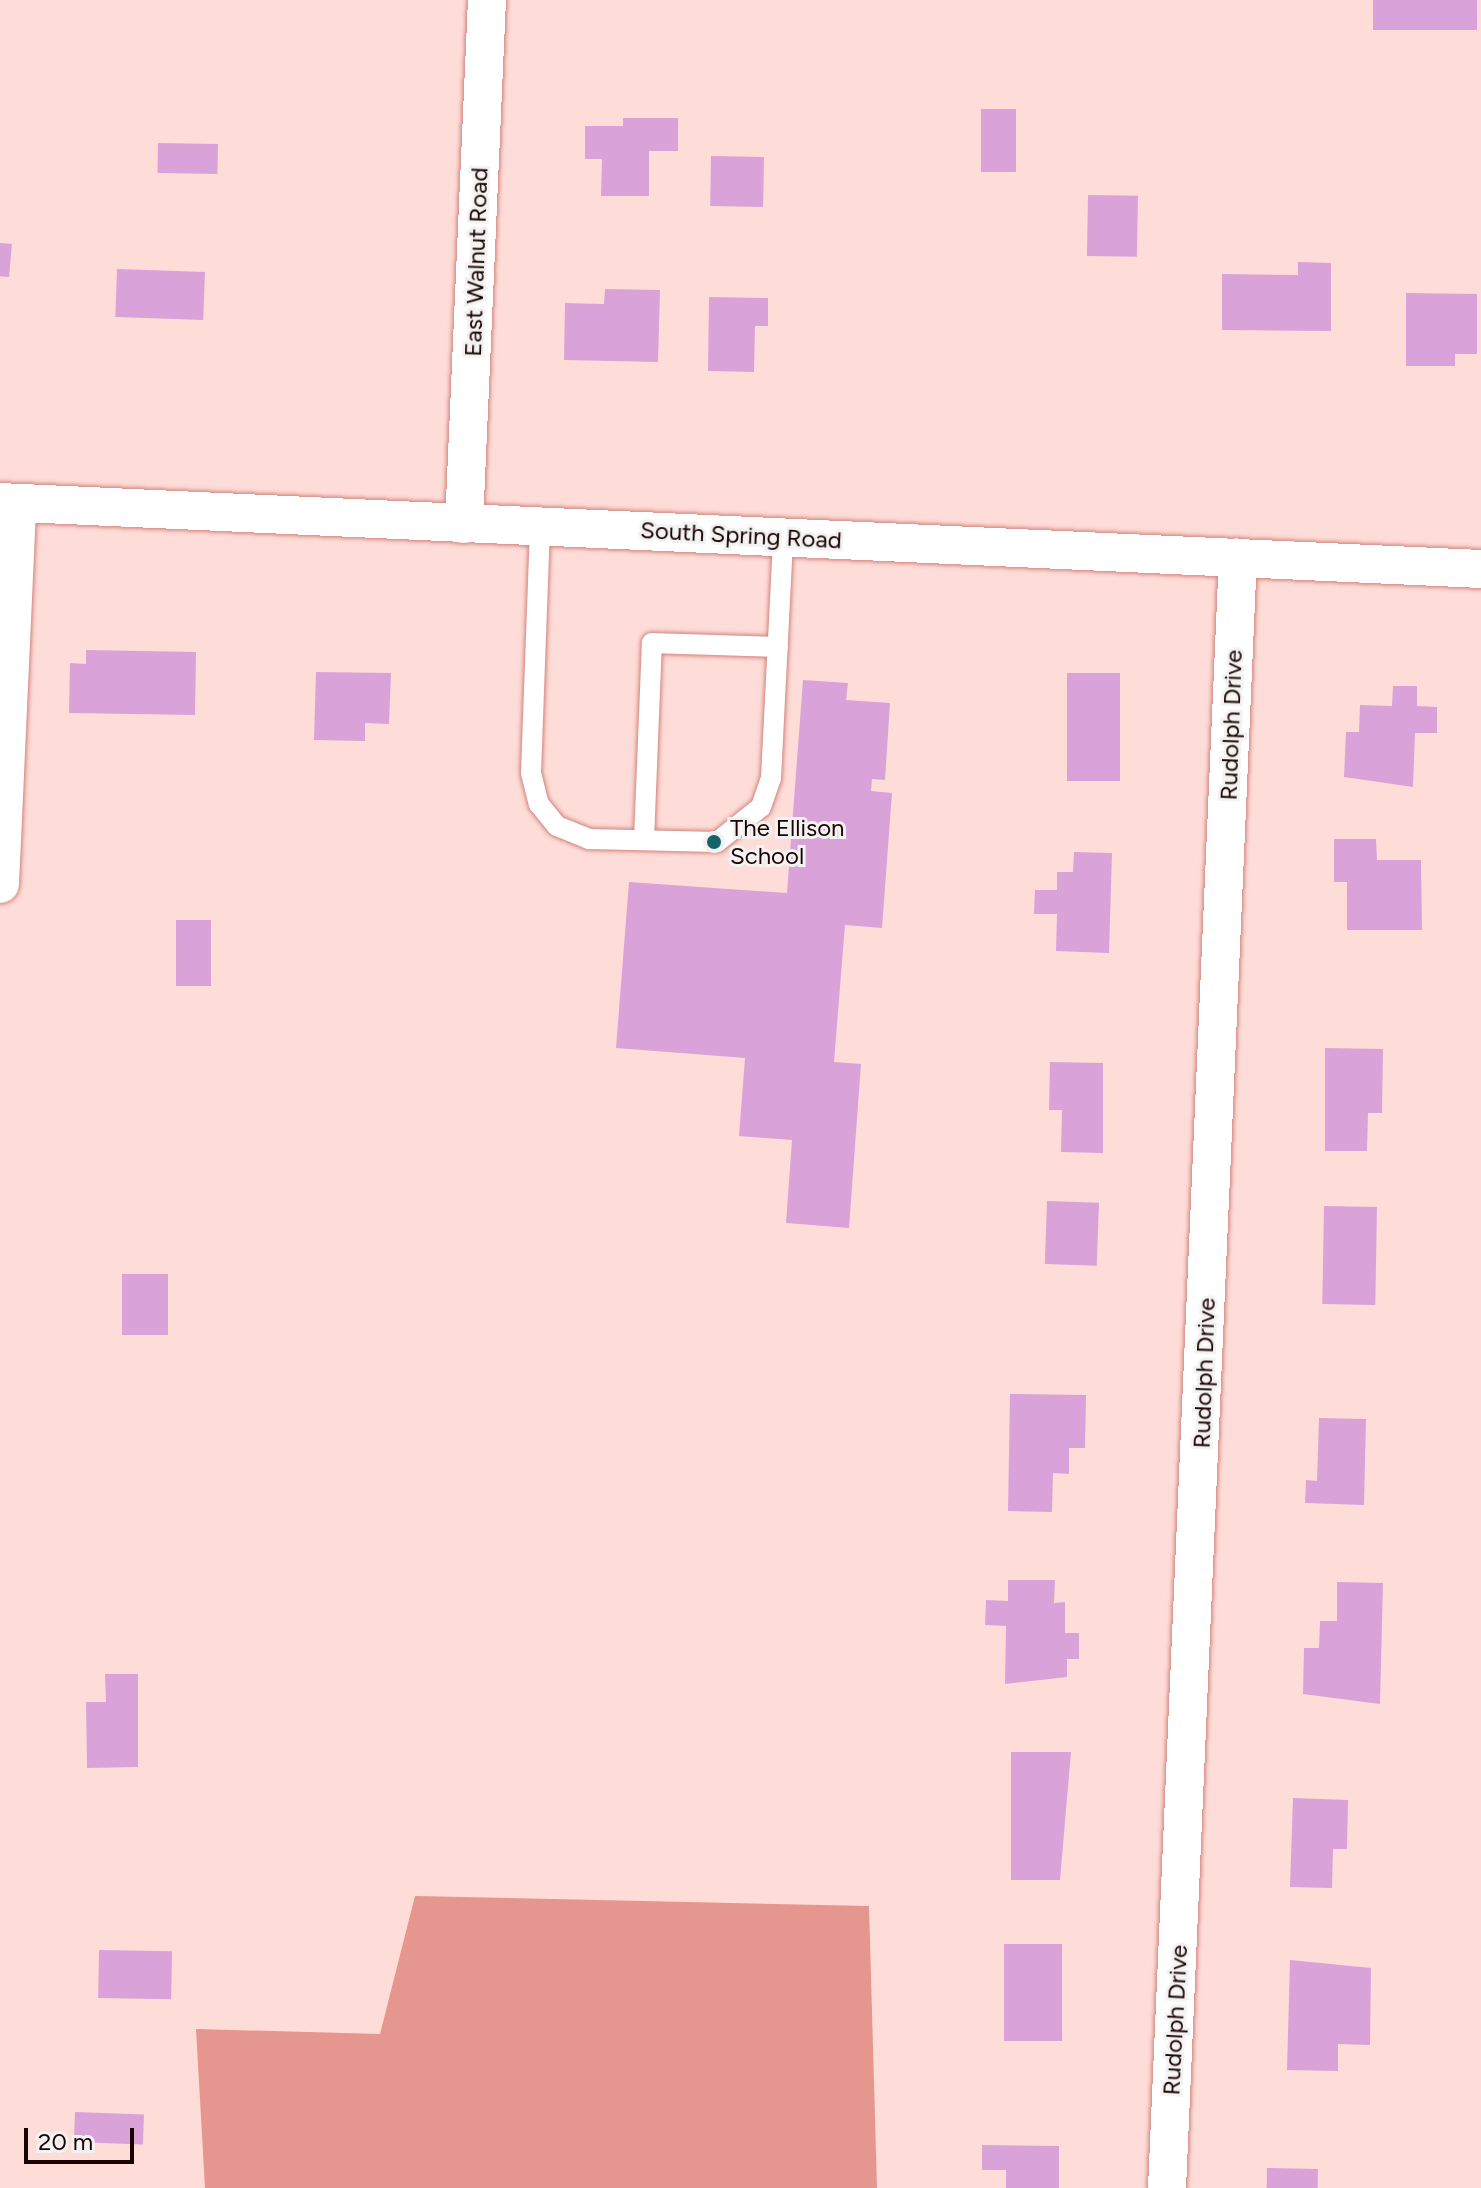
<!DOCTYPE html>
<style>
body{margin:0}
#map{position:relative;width:1481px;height:2188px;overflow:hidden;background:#fedcd8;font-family:Figtree,sans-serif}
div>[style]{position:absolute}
.forest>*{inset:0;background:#e5968e}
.building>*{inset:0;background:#d9a3da;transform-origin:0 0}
.roads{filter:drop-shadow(0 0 2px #d1847d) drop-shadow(0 0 2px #d1847d)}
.service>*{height:20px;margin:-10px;padding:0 10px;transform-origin:10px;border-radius:10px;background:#fff}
.minor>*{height:38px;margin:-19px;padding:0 19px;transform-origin:19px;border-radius:19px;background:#fff}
.dots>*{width:22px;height:22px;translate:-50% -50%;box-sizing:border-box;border:4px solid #f2f2f2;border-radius:50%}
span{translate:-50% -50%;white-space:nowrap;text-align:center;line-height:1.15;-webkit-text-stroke:6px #f2f2f2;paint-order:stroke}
.street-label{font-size:24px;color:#1c0303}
.poi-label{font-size:24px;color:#1c0303}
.left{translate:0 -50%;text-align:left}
.scale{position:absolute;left:24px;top:2128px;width:110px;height:36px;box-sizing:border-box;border:4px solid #1c0303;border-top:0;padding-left:10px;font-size:24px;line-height:28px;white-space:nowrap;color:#1c0303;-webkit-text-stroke:6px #f2f2f2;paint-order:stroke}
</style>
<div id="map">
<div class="forest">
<div style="clip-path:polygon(415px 1896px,869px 1906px,877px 2188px,205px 2188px,196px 2029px,380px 2034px)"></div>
</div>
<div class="building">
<div style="left:1373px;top:0;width:104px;height:30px"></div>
<div style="left:981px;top:109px;width:35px;height:63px"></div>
<div style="clip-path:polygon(623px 118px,678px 118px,678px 151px,649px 151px,649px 196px,601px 196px,602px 159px,585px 159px,585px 126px,623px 126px)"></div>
<div style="left:158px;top:143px;width:60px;height:30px;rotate:1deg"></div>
<div style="left:711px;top:156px;width:53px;height:50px;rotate:1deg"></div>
<div style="left:1088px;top:195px;width:50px;height:61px;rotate:1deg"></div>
<div style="left:0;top:243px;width:12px;height:33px;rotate:5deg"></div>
<div style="clip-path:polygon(1298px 262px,1331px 263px,1331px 331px,1222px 330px,1222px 274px,1298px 275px)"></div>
<div style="left:117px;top:269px;width:88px;height:48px;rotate:2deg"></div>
<div style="clip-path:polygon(605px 289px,660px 290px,658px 362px,564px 360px,565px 303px,604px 304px)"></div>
<div style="clip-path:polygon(1406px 293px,1477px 294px,1477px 354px,1455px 354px,1455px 366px,1406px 366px)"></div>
<div style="clip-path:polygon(709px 297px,768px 298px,768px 326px,755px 326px,754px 372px,708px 371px)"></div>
<div style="clip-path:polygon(86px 650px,196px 652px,195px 715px,69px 713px,70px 663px,86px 664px)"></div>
<div style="clip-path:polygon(316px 672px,391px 673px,389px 724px,365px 723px,365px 741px,314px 740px)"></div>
<div style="left:1067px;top:673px;width:53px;height:108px"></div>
<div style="clip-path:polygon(803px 680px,848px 683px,846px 700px,890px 703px,885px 780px,872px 779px,871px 791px,892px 793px,882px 928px,845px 925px,834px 1062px,861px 1064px,849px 1228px,786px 1223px,792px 1140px,739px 1136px,745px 1058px,616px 1048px,629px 882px,787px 893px)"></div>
<div style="clip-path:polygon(1393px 686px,1417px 686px,1417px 706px,1437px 707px,1437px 733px,1415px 733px,1413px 787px,1344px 777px,1346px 732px,1359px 732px,1360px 705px,1392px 706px)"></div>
<div style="clip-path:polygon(1334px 839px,1376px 839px,1377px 860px,1421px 860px,1422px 930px,1347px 930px,1347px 882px,1334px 882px)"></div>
<div style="clip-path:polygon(1074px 852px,1112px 853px,1109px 953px,1056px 951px,1057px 914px,1034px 914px,1035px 890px,1057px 890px,1057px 872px,1073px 872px)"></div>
<div style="left:176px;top:920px;width:35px;height:66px"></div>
<div style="clip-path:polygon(1325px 1048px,1383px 1049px,1382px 1113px,1368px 1113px,1367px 1151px,1325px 1151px)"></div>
<div style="clip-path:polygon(1050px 1062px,1103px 1063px,1103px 1153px,1061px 1152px,1062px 1110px,1049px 1110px)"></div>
<div style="left:1047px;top:1201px;width:52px;height:63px;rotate:2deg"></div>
<div style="left:1324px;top:1206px;width:53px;height:98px;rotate:1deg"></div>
<div style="left:122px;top:1274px;width:46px;height:61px"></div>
<div style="clip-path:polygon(1010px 1394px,1086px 1395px,1085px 1448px,1069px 1448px,1069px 1474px,1053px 1473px,1052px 1512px,1008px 1511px)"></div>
<div style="clip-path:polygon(1319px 1418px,1366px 1419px,1364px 1505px,1305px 1503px,1306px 1480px,1317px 1481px)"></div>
<div style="clip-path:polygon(1008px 1580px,1055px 1580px,1054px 1603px,1065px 1602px,1065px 1633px,1079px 1633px,1079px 1659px,1067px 1659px,1067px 1677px,1005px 1684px,1006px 1626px,985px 1625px,986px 1600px,1008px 1601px)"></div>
<div style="clip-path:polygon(1337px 1582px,1383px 1583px,1380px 1704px,1303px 1694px,1304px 1648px,1319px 1648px,1320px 1621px,1337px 1621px)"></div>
<div style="clip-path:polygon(105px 1674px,138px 1674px,138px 1767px,87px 1768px,86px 1702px,106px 1702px)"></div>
<div style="clip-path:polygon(1011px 1752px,1071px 1752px,1060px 1880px,1011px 1880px)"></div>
<div style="clip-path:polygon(1293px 1798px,1348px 1800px,1347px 1849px,1333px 1849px,1332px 1888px,1290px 1887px)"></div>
<div style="left:1004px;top:1944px;width:58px;height:97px"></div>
<div style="left:99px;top:1950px;width:73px;height:48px;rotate:1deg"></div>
<div style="clip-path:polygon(1290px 1960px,1371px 1968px,1370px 2045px,1338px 2044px,1338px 2071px,1287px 2070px)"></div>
<div style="left:75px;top:2112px;width:69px;height:30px;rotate:2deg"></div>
<div style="clip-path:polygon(982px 2145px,1059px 2146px,1059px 2188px,1006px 2188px,1006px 2170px,982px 2170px)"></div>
<div style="left:1267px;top:2168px;width:51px;height:20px;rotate:1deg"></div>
</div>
<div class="roads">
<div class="service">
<div style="left:540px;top:527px;width:246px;rotate:92.1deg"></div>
<div style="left:531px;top:773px;width:32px;rotate:76deg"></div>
<div style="left:539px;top:804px;width:28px;rotate:51deg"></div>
<div style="left:557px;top:826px;width:35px;rotate:22deg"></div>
<div style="left:589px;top:839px;width:128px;rotate:1.3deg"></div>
<div style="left:717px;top:842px;width:56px;rotate:-38.5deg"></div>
<div style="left:761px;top:807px;width:31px;rotate:-71deg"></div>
<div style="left:771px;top:778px;width:240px;rotate:-87.1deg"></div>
<div style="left:644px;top:840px;width:197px;rotate:-87.7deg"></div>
<div style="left:652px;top:643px;width:126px;rotate:1.8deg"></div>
</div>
<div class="minor">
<div style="left:0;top:502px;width:1483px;rotate:2.59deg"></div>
<div style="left:464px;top:524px;width:525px;rotate:-87.49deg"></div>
<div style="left:0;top:884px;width:381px;rotate:-87.4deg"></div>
<div style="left:1167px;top:2188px;width:1632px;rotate:-87.51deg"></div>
</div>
</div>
<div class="dots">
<div style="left:714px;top:842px;background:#14636b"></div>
</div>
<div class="street-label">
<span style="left:476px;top:262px;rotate:-88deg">East Walnut Road</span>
<span style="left:741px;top:535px;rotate:3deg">South Spring Road</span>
<span style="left:1231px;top:725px;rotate:-88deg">Rudolph Drive</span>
<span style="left:1204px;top:1373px;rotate:-88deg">Rudolph Drive</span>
<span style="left:1175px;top:2020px;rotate:-87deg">Rudolph Drive</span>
</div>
<div class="poi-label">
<span class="left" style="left:730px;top:842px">The Ellison<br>School</span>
</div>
<div class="scale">20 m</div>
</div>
